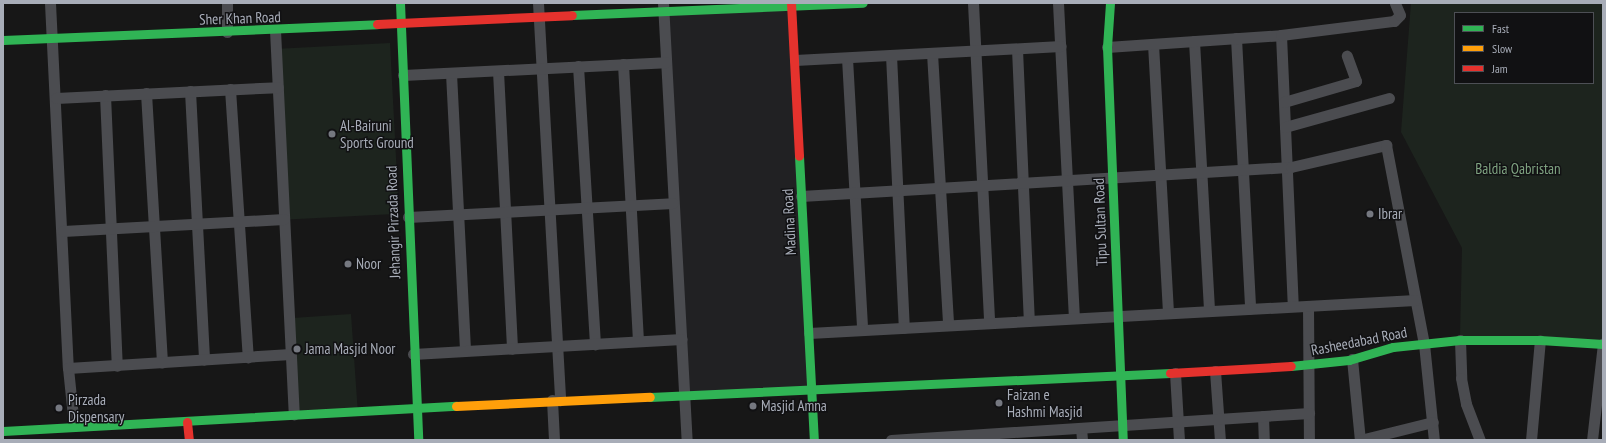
<!DOCTYPE html>
<style>
body{margin:0}
#map{position:relative;width:1606px;height:443px;overflow:hidden;background:#171717;font-family:"PT Sans Narrow",sans-serif}
div>[style]{position:absolute}
.built>*{inset:0;background:#212123;transform-origin:0 0}
.green>*{inset:0;background:#1d241e;transform-origin:0 0}
.street>*{height:11px;margin:-5.5px;padding:0 5.5px;transform-origin:5.5px;border-radius:5.5px;background:#4b4c50}
.fast>*{height:9px;margin:-4.5px;padding:0 4.5px;transform-origin:4.5px;border-radius:4.5px;background:#30b455}
.slow>*{height:9px;margin:-4.5px;padding:0 4.5px;transform-origin:4.5px;border-radius:4.5px;background:#ff9f0a}
.jam>*{height:9px;margin:-4.5px;padding:0 4.5px;transform-origin:4.5px;border-radius:4.5px;background:#e5322d}
.dots>*{width:11px;height:11px;translate:-50% -50%;box-sizing:border-box;border:2px solid #111113;border-radius:50%}
span{translate:-50% -50%;white-space:nowrap;text-align:center;line-height:1.15;-webkit-text-stroke:3px #111113;paint-order:stroke}
.street-label{font-size:15px;color:#a8adb8}
.poi-label{font-size:15px;color:#a8adb8}
.left{translate:0 -50%;text-align:left}
.park-label{font-size:15px;color:#7fa381}
.frame{position:absolute;inset:0;border:4px solid #a8adb8;pointer-events:none}
.legend{position:absolute;left:1454px;top:12px;width:140px;height:72px;box-sizing:border-box;background:#111113;border:1px solid #4d4f55;margin:0;padding:5px 7px;list-style:none;font-size:12px;color:#a8adb8}
.legend li{display:flex;align-items:center;gap:8px;height:20px}
.legend b{width:20px;border:1px solid #4d4f55}
</style>
<div id="map">
<div class="built">
<div style="left:791px;top:6px;width:386px;height:128px;rotate:87deg"></div>
</div>
<div class="green">
<div style="clip-path:polygon(evenodd,1411px 3px,1603px 3px,1603px 344px,1460px 337px,1462px 248px,1401px 132px,1411px 3px,1455px 13px,1593px 13px,1593px 83px,1455px 83px,1455px 13px)"></div>
<div style="left:390px;top:43px;width:171px;height:116px;rotate:87deg"></div>
<div style="left:351px;top:314px;width:97px;height:62px;rotate:86deg"></div>
</div>
<div class="street">
<div style="left:50px;top:3px;width:365px;rotate:87.2deg"></div>
<div style="left:68px;top:368px;width:58px;rotate:84.1deg"></div>
<div style="left:538px;top:3px;width:398px;rotate:86.8deg"></div>
<div style="left:663px;top:3px;width:438px;rotate:86.9deg"></div>
<div style="left:973px;top:3px;width:320px;rotate:87.1deg"></div>
<div style="left:1058px;top:3px;width:315px;rotate:87.1deg"></div>
<div style="left:275px;top:30px;width:385px;rotate:87.2deg"></div>
<div style="left:227px;top:32px;width:29px;rotate:-90deg"></div>
<div style="left:1281px;top:35px;width:271px;rotate:87.5deg"></div>
<div style="left:1236px;top:38px;width:271px;rotate:87deg"></div>
<div style="left:1194px;top:41px;width:270px;rotate:86.8deg"></div>
<div style="left:1153px;top:44px;width:269px;rotate:86.8deg"></div>
<div style="left:1107px;top:47px;width:174px;rotate:-3.9deg"></div>
<div style="left:1281px;top:35px;width:114px;rotate:-7.1deg"></div>
<div style="left:1394px;top:21px;width:8px;rotate:-45deg"></div>
<div style="left:1400px;top:15px;width:13px;rotate:-113deg"></div>
<div style="left:1017px;top:49px;width:272px;rotate:87.5deg"></div>
<div style="left:932px;top:53px;width:272px;rotate:86.6deg"></div>
<div style="left:891px;top:55px;width:273px;rotate:87.3deg"></div>
<div style="left:847px;top:58px;width:272px;rotate:86.8deg"></div>
<div style="left:795px;top:60px;width:266px;rotate:-3deg"></div>
<div style="left:623px;top:64px;width:277px;rotate:86.9deg"></div>
<div style="left:578px;top:66px;width:279px;rotate:86.5deg"></div>
<div style="left:498px;top:71px;width:278px;rotate:87.1deg"></div>
<div style="left:451px;top:73px;width:278px;rotate:87.1deg"></div>
<div style="left:403px;top:75px;width:263px;rotate:-2.8deg"></div>
<div style="left:230px;top:89px;width:269px;rotate:86.2deg"></div>
<div style="left:190px;top:91px;width:269px;rotate:87deg"></div>
<div style="left:146px;top:93px;width:270px;rotate:86.6deg"></div>
<div style="left:105px;top:95px;width:271px;rotate:87.5deg"></div>
<div style="left:56px;top:98px;width:222px;rotate:-2.8deg"></div>
<div style="left:1284px;top:102px;width:75px;rotate:-16.3deg"></div>
<div style="left:1356px;top:81px;width:27px;rotate:-110deg"></div>
<div style="left:1285px;top:127px;width:108px;rotate:-15.6deg"></div>
<div style="left:801px;top:196px;width:491px;rotate:-3.4deg"></div>
<div style="left:1291px;top:167px;width:98px;rotate:-13deg"></div>
<div style="left:1386px;top:145px;width:203px;rotate:79.2deg"></div>
<div style="left:1424px;top:344px;width:97px;rotate:84.1deg"></div>
<div style="left:408px;top:217px;width:265px;rotate:-3deg"></div>
<div style="left:63px;top:231px;width:221px;rotate:-3.1deg"></div>
<div style="left:1308px;top:306px;width:134px;rotate:89.6deg"></div>
<div style="left:809px;top:333px;width:607px;rotate:-3.12deg"></div>
<div style="left:1460px;top:340px;width:38px;rotate:88deg"></div>
<div style="left:1461px;top:378px;width:26px;rotate:79deg"></div>
<div style="left:1466px;top:404px;width:39px;rotate:69deg"></div>
<div style="left:413px;top:354px;width:269px;rotate:-3.2deg"></div>
<div style="left:1352px;top:359px;width:81px;rotate:84.4deg"></div>
<div style="left:68px;top:368px;width:223px;rotate:-3.6deg"></div>
<div style="left:1215px;top:371px;width:69px;rotate:85.9deg"></div>
<div style="left:1175px;top:373px;width:67px;rotate:86.6deg"></div>
<div style="left:552px;top:400px;width:40px;rotate:87.1deg"></div>
<div style="left:1263px;top:416px;width:24px;rotate:88deg"></div>
<div style="left:1081px;top:428px;width:12px;rotate:85deg"></div>
<div style="left:891px;top:440px;width:419px;rotate:-3.7deg"></div>
<div style="left:1360px;top:440px;width:75px;rotate:-13.9deg"></div>
<div style="left:1531px;top:440px;width:100px;rotate:-84.9deg"></div>
<div style="left:1592px;top:440px;width:97px;rotate:-83.5deg"></div>
</div>
<div class="fast">
<div style="left:400px;top:3px;width:437px;rotate:87.6deg"></div>
<div style="left:1110px;top:3px;width:44px;rotate:93.9deg"></div>
<div style="left:1107px;top:47px;width:393px;rotate:87.7deg"></div>
<div style="left:572px;top:15px;width:291px;rotate:-2.4deg"></div>
<div style="left:3px;top:40px;width:374px;rotate:-2.4deg"></div>
<div style="left:799px;top:156px;width:284px;rotate:87deg"></div>
<div style="left:1291px;top:366px;width:58px;rotate:-5.9deg"></div>
<div style="left:1349px;top:360px;width:46px;rotate:-16.5deg"></div>
<div style="left:1393px;top:347px;width:67px;rotate:-6deg"></div>
<div style="left:1460px;top:340px;width:80px"></div>
<div style="left:1540px;top:340px;width:63px;rotate:3.6deg"></div>
<div style="left:650px;top:397px;width:521px;rotate:-2.64deg"></div>
<div style="left:3px;top:431px;width:454px;rotate:-3.2deg"></div>
</div>
<div class="slow">
<div style="left:456px;top:406px;width:194px;rotate:-2.7deg"></div>
</div>
<div class="jam">
<div style="left:791px;top:3px;width:153px;rotate:87deg"></div>
<div style="left:377px;top:24px;width:195px;rotate:-2.6deg"></div>
<div style="left:1170px;top:373px;width:121px;rotate:-3.3deg"></div>
<div style="left:187px;top:422px;width:18px;rotate:84deg"></div>
</div>
<div class="dots">
<div style="left:332px;top:134px;background:#757880"></div>
<div style="left:1370px;top:214px;background:#757880"></div>
<div style="left:348px;top:264px;background:#757880"></div>
<div style="left:297px;top:349px;background:#757880"></div>
<div style="left:999px;top:403px;background:#757880"></div>
<div style="left:753px;top:406px;background:#757880"></div>
<div style="left:59px;top:408px;background:#757880"></div>
</div>
<div class="street-label">
<span style="left:240px;top:18px;rotate:-2deg">Sher Khan Road</span>
<span style="left:393px;top:222px;rotate:-92deg">Jehangir Pirzada Road</span>
<span style="left:789px;top:222px;rotate:-93deg">Madina Road</span>
<span style="left:1100px;top:222px;rotate:-92deg">Tipu Sultan Road</span>
<span style="left:1359px;top:341px;rotate:-11deg">Rasheedabad Road</span>
</div>
<div class="poi-label">
<span class="left" style="left:340px;top:134px">Al-Bairuni<br>Sports Ground</span>
<span class="left" style="left:1378px;top:214px">Ibrar</span>
<span class="left" style="left:356px;top:264px">Noor</span>
<span class="left" style="left:305px;top:349px">Jama Masjid Noor</span>
<span class="left" style="left:1007px;top:403px">Faizan e<br>Hashmi Masjid</span>
<span class="left" style="left:68px;top:408px">Pirzada<br>Dispensary</span>
<span class="left" style="left:761px;top:406px">Masjid Amna</span>
</div>
<div class="park-label">
<span style="left:1518px;top:169px">Baldia Qabristan</span>
</div>
<div class="frame"></div>
<ul class="legend">
<li><b style="height:5px;background:#30b455"></b>Fast</li>
<li><b style="height:5px;background:#ff9f0a"></b>Slow</li>
<li><b style="height:5px;background:#e5322d"></b>Jam</li>
</ul>
</div>
